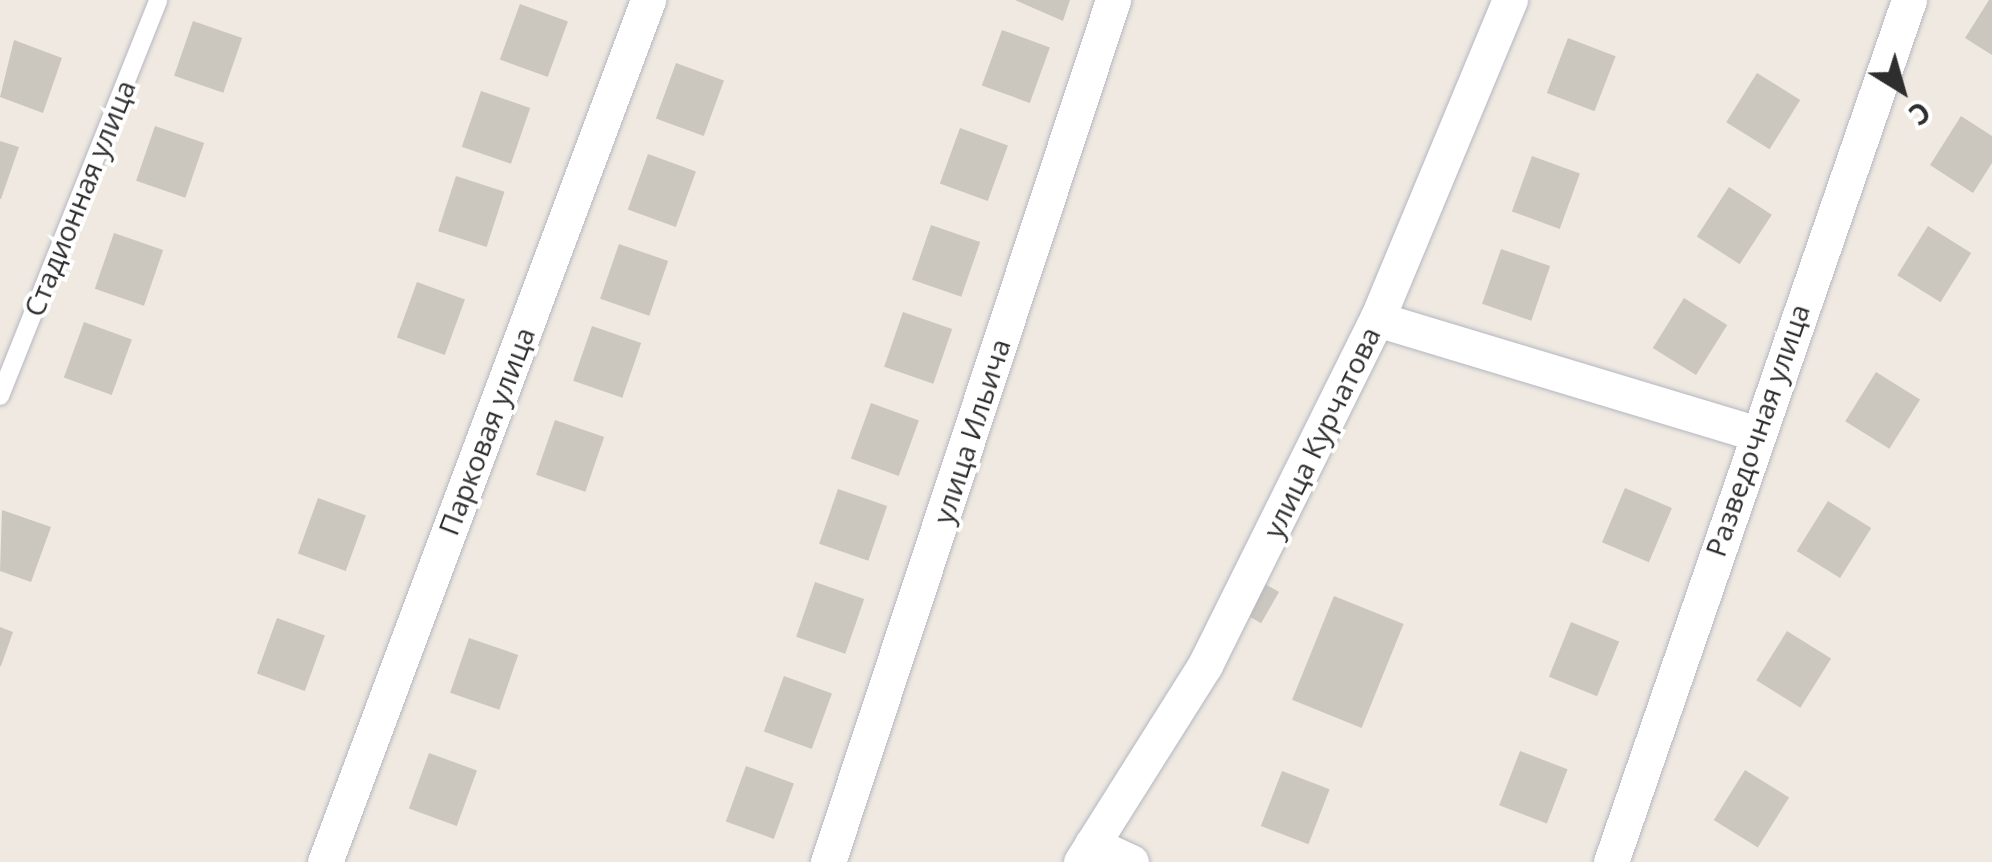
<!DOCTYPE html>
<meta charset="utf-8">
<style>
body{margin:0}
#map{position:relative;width:1992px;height:862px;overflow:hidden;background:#efe9e1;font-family:"Open Sans",sans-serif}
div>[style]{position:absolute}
.building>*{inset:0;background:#cbc7bf;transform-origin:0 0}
.roads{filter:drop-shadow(0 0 2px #b4b7c1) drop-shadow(0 0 2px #b4b7c1)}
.service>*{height:18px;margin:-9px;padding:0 9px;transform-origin:9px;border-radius:9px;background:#fff}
.minor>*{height:35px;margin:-17.5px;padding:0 17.5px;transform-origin:17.5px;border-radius:17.5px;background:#fff}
span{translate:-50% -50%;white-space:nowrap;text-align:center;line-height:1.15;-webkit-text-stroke:8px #fff;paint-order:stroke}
.street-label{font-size:28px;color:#2e2e2e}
.north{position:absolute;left:1852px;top:40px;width:100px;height:100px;-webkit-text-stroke:8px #fff;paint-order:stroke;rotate:143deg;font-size:28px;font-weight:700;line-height:40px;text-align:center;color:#2e2e2e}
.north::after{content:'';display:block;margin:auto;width:35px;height:45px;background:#2e2e2e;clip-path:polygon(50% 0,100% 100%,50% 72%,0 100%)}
</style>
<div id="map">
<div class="building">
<div style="clip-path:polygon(1015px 0,1070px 0,1063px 21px)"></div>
<div style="clip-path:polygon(1989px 0,1992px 0,1992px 55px,1965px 38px)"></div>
<div style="left:520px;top:4px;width:51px;height:59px;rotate:20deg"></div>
<div style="left:193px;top:21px;width:52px;height:58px;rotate:19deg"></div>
<div style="left:1002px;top:30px;width:51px;height:59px;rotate:20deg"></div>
<div style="left:1568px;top:38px;width:51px;height:59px;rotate:21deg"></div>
<div style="clip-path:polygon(14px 40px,62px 58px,43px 113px,0 97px)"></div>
<div style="left:676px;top:63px;width:51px;height:59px;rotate:20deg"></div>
<div style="left:1757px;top:73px;width:51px;height:58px;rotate:32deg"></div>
<div style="left:481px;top:91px;width:52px;height:59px;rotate:19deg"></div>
<div style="clip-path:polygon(1961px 116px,1992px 136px,1992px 163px,1973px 193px,1930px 165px)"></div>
<div style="left:155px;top:126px;width:52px;height:58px;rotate:19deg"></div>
<div style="left:960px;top:128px;width:51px;height:59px;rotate:20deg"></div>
<div style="clip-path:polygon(0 141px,19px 147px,1px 199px,0 199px)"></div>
<div style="left:648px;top:154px;width:51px;height:59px;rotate:20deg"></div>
<div style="left:1532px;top:156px;width:51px;height:59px;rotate:20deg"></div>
<div style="left:456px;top:176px;width:51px;height:58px;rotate:18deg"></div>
<div style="left:1729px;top:187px;width:51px;height:59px;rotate:33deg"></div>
<div style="left:931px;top:225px;width:52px;height:58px;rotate:19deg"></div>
<div style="left:1928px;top:226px;width:51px;height:58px;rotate:32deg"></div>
<div style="left:114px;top:233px;width:52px;height:59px;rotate:19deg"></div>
<div style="left:619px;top:244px;width:52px;height:58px;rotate:19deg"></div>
<div style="left:1501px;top:249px;width:52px;height:58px;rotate:19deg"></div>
<div style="left:417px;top:282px;width:51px;height:59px;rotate:20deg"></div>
<div style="left:1684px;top:298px;width:51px;height:59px;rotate:32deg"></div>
<div style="left:903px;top:312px;width:52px;height:58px;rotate:19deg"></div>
<div style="left:84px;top:322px;width:51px;height:59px;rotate:20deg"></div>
<div style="left:592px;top:326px;width:52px;height:58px;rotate:19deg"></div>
<div style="left:1876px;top:372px;width:52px;height:58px;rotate:32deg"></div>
<div style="left:871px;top:403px;width:51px;height:59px;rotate:20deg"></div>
<div style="left:555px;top:420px;width:52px;height:58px;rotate:19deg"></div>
<div style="left:1625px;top:488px;width:51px;height:59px;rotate:23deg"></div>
<div style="left:838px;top:489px;width:52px;height:58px;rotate:19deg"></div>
<div style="left:318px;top:498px;width:51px;height:59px;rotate:20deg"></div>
<div style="left:1828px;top:501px;width:51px;height:59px;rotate:32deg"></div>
<div style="clip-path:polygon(2px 510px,51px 527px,31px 582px,0 571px)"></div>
<div style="left:1260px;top:581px;width:22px;height:36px;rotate:30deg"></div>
<div style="left:815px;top:582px;width:52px;height:58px;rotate:19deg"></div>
<div style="left:1334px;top:596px;width:75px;height:112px;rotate:22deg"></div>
<div style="left:277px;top:618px;width:51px;height:59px;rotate:20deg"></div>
<div style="left:1571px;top:622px;width:52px;height:59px;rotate:22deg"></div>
<div style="clip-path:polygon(0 627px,13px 632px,1px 666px,0 666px)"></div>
<div style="left:1787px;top:631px;width:52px;height:58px;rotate:32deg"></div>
<div style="left:469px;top:638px;width:52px;height:58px;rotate:19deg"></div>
<div style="left:784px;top:676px;width:51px;height:59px;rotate:20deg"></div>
<div style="left:1520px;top:751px;width:51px;height:58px;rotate:21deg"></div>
<div style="left:429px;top:753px;width:51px;height:59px;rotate:20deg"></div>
<div style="left:746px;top:766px;width:51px;height:59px;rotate:20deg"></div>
<div style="left:1745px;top:770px;width:52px;height:59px;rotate:32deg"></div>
<div style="left:1282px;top:771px;width:51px;height:59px;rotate:21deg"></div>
</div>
<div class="roads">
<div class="service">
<div style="left:0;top:396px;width:426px;rotate:-68.2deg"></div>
</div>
<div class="minor">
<div style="left:1377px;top:319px;width:395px;rotate:16.8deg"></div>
<div style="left:1092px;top:844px;width:43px;rotate:24.8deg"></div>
<div style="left:325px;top:862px;width:921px;rotate:-69.46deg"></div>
<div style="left:828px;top:862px;width:908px;rotate:-71.7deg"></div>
<div style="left:1081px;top:862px;width:233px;rotate:-57.8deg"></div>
<div style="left:1205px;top:665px;width:386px;rotate:-63.6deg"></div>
<div style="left:1377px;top:319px;width:346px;rotate:-67.4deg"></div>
<div style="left:1611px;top:862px;width:912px;rotate:-70.93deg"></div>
</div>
</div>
<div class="street-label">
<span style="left:79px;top:198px;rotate:-68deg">Стадионная улица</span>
<span style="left:1757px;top:430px;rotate:-71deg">Разведочная улица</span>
<span style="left:486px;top:431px;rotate:-69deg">Парковая улица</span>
<span style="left:971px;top:431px;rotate:-72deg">улица Ильича</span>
<span style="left:1321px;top:432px;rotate:-64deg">улица Курчатова</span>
</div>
<div class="north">С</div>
</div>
